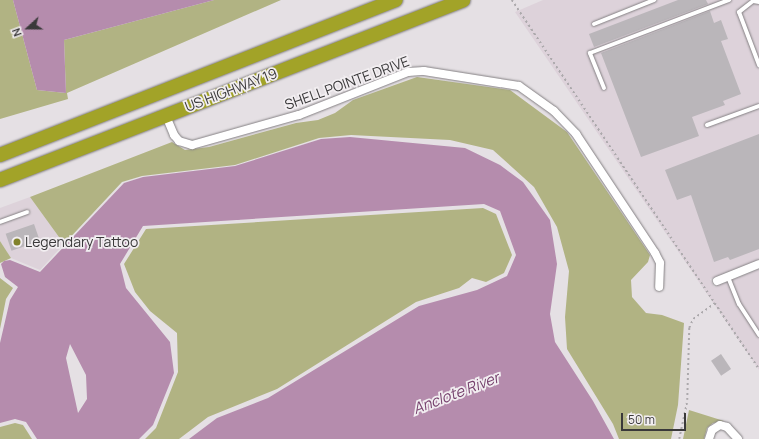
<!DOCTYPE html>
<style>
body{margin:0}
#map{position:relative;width:759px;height:439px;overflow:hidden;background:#e5e0e4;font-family:Manrope,sans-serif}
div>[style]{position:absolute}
.built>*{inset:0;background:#ddd2da}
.green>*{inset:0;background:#b1b383}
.water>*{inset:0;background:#b58cad}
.building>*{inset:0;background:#bab6ba;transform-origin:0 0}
.path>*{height:1.5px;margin-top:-0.75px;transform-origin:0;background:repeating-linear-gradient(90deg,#aca9ac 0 2px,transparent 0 5px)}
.roads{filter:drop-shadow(0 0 1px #848083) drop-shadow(0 0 1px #848083)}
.lane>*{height:4px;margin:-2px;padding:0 2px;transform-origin:2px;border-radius:2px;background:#fff}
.street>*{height:8px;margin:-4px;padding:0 4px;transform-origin:4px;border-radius:4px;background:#fff}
.highway>*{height:14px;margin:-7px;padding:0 7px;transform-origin:7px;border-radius:7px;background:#a2a328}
.dots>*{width:11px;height:11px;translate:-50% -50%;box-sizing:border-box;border:2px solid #f2eef1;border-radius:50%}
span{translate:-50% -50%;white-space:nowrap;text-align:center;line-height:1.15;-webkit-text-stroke:3.5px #f2eef1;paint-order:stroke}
.street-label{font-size:14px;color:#3a393a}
.poi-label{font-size:14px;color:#3a393a}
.left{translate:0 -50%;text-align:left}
.water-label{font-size:15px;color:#76416d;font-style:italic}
.north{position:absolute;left:8px;top:8px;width:40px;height:40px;-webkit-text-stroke:3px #f2eef1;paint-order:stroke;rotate:249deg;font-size:11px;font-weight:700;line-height:16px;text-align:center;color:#3a393a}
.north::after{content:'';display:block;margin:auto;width:14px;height:18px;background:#3a393a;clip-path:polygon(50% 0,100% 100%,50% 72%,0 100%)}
.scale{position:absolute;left:621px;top:413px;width:65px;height:18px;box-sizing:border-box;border:2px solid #3a393a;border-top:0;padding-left:5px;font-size:12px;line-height:14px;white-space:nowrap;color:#3a393a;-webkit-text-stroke:3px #f2eef1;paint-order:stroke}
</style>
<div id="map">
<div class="built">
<div style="clip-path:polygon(543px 0,759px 0,759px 260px,710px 279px,714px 287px,759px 269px,759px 370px,515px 12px)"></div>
<div style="clip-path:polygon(30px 197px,64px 244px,40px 270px,11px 258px,0 241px,0 208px)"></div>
</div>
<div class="green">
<div style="clip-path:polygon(0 0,13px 0,37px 90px,66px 93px,64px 40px,214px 0,281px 0,67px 93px,68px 99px,0 119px)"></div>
<div style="clip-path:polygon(417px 77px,510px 90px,567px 132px,650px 255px,648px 262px,631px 280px,632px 297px,646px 313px,662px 315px,684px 323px,678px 405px,671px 439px,619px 439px,613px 424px,567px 349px,565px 317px,569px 271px,557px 227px,534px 187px,493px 150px,450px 140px,351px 135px,319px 138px,235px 165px,142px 176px,122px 182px,64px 244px,30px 197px,172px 142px,185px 150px,209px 147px,296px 123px,318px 120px,335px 113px,353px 100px)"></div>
<div style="clip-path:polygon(483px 208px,496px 214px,512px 255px,504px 273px,486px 282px,472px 278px,459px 288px,416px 302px,277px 389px,208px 417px,179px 439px,145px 439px,156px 428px,178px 372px,177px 333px,150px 311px,135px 292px,124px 264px,146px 229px)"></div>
<div style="clip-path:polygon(0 241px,11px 258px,0 263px)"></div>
<div style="clip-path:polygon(0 278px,13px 288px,6px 299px,0 329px)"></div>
<div style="clip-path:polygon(689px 410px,724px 421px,713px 423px,707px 428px,704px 439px,683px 439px)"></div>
<div style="clip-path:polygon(15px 423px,23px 425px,32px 439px,0 439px,0 427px)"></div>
</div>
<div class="water">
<div style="clip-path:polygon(13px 0,214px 0,64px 40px,66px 93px,37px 90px)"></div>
<div style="clip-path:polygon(evenodd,350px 137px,465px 148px,500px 165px,523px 182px,550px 220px,557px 264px,550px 314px,555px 342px,593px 401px,614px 439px,189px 439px,217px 418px,268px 398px,419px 306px,477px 290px,507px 276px,516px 255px,500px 211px,484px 204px,143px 226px,120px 264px,126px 288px,170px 342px,174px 373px,153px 425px,139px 439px,37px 439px,26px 422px,15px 419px,0 423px,0 343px,10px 300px,18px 287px,5px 277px,1px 264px,4px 261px,10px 260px,40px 272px,124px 183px,143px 177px,235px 166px,321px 139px,350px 137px,70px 344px,86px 375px,87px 399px,78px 413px,66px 358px,70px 344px)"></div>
</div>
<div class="building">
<div style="clip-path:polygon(678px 0,706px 0,708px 4px,594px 47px,589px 34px)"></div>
<div style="clip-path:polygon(710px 11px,714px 23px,721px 20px,728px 39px,721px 41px,741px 94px,723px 101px,725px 105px,692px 117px,699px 136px,641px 157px,601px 53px)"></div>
<div style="clip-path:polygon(759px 134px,759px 249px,730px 260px,728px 257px,714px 262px,691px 195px,677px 200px,665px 170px)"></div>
<div style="left:34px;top:224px;width:18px;height:30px;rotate:71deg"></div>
<div style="left:721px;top:354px;width:18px;height:12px;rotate:56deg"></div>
</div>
<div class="path">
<div style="left:512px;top:0;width:444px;rotate:56.2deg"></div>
<div style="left:679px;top:439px;width:40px;rotate:-78deg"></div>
<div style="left:687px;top:400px;width:72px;rotate:-88.4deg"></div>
<div style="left:689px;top:328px;width:10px;rotate:-66deg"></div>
<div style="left:693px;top:319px;width:27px;rotate:-36deg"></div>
</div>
<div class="roads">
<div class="lane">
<div style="left:759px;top:2px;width:6px;rotate:-171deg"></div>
<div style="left:753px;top:1px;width:18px;rotate:142deg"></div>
<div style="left:739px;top:12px;width:57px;rotate:69.3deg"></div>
<div style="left:594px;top:24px;width:65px;rotate:-21.8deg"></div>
<div style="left:604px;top:88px;width:38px;rotate:-112deg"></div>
<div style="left:590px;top:53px;width:149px;rotate:-20.9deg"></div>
<div style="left:707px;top:125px;width:55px;rotate:-20.1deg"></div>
<div style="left:0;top:222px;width:29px;rotate:-20deg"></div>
<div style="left:728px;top:277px;width:29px;rotate:68deg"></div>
<div style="left:739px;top:304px;width:37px;rotate:57deg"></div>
</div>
<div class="street">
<div style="left:166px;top:116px;width:21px;rotate:67deg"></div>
<div style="left:174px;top:135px;width:8px;rotate:50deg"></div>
<div style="left:179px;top:141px;width:14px;rotate:17deg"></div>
<div style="left:192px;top:145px;width:111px;rotate:-15.7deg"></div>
<div style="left:299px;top:115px;width:117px;rotate:-21.5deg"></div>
<div style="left:408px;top:72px;width:16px;rotate:-4deg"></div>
<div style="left:424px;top:71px;width:96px;rotate:9deg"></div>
<div style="left:519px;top:86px;width:43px;rotate:35.5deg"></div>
<div style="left:554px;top:111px;width:32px;rotate:46deg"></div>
<div style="left:576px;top:134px;width:143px;rotate:56.4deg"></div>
<div style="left:655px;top:253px;width:11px;rotate:63deg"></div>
<div style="left:660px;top:263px;width:24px;rotate:92deg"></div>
<div style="left:717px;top:281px;width:45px;rotate:-22deg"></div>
<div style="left:709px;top:439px;width:9px;rotate:-72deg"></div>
<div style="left:712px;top:430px;width:9px;rotate:-32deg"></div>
<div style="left:720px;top:425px;width:7px;rotate:16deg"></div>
<div style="left:727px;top:427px;width:16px;rotate:47deg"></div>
</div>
<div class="highway">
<div style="left:0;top:155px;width:425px;rotate:-21.4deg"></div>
<div style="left:0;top:180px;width:497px;rotate:-21.2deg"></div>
</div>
</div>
<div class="dots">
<div style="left:17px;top:242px;background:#81822b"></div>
</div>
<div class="street-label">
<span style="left:347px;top:83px;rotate:-20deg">SHELL POINTE DRIVE</span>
<span style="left:231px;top:90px;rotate:-21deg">US HIGHWAY 19</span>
</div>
<div class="poi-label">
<span class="left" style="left:25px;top:242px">Legendary Tattoo</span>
</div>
<div class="water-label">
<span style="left:456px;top:393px;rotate:-21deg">Anclote River</span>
</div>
<div class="north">N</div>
<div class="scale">50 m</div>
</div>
